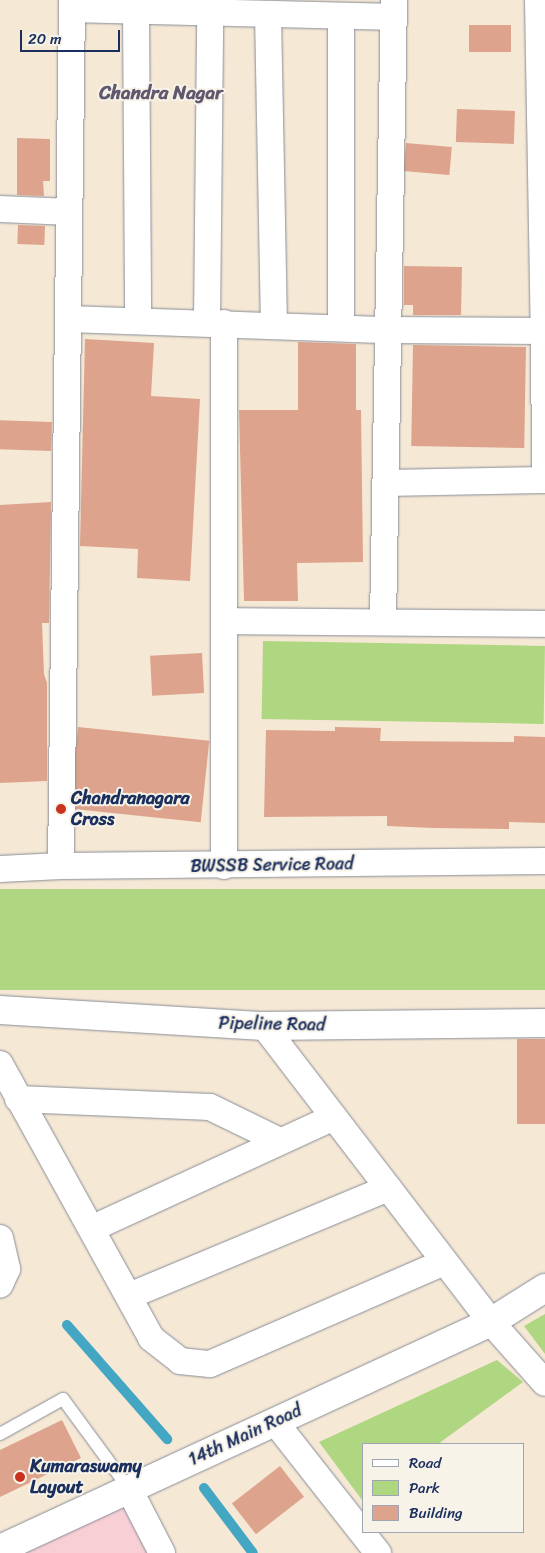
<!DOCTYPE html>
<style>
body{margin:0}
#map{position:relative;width:545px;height:1553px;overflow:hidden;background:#f5e8d4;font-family:Sriracha,sans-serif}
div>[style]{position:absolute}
.built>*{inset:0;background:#f7cfd5}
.green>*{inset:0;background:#afd680;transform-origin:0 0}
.stream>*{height:10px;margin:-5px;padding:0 5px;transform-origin:5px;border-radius:5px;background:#43a6c3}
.building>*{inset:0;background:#dea38d;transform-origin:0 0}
.roads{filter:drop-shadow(0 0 1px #888c99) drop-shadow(0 0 1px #888c99)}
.lane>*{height:12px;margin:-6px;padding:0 6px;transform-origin:6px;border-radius:6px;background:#fff}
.street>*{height:26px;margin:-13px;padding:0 13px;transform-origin:13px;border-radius:13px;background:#fff}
.secondary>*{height:28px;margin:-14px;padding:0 14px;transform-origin:14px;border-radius:14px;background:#fff}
.dots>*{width:14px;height:14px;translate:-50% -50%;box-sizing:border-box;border:2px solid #f7f3e8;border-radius:50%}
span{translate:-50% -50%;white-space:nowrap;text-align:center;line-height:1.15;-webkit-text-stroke:4px #f7f3e8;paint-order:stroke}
.poi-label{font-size:18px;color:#1b2f5e;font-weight:700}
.left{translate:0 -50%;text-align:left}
.street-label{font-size:18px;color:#1b2f5e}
.neighbourhood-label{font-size:19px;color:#5f586e;font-weight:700}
.legend{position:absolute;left:362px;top:1443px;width:162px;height:90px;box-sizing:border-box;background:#f7f3e8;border:1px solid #9fa5b1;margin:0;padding:6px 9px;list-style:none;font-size:15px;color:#1b2f5e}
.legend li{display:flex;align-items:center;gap:10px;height:25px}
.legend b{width:25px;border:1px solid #9fa5b1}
.scale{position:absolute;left:20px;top:30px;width:100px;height:22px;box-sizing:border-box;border:2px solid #1b2f5e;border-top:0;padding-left:6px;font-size:15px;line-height:18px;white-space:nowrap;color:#1b2f5e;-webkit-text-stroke:4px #f7f3e8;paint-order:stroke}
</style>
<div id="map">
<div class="built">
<div style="clip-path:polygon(123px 1501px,152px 1553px,26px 1553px)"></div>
</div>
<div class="green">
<div style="left:263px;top:641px;width:282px;height:78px;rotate:1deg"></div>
<div style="left:545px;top:889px;width:101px;height:545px;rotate:90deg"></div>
<div style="clip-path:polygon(545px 1314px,545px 1354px,524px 1326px)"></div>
<div style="clip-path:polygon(497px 1360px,523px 1382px,438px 1444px,364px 1444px,362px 1500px,319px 1442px)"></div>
</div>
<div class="stream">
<div style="left:67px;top:1325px;width:152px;rotate:48.7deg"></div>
<div style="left:204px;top:1488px;width:81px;rotate:53deg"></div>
</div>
<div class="building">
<div style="left:469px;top:25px;width:42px;height:27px"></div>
<div style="left:457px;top:109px;width:58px;height:33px;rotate:2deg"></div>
<div style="clip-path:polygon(17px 138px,50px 139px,50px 181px,43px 181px,44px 196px,17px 195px)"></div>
<div style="left:406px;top:143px;width:46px;height:28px;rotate:5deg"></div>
<div style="left:18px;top:225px;width:27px;height:19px;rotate:2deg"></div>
<div style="clip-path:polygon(404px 266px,462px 267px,461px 315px,413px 315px,413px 305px,404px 305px)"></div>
<div style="clip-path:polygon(85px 339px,154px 343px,151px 396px,200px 399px,190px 581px,137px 578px,138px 549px,80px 546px)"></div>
<div style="clip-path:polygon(298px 342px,356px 344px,356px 410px,361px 410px,363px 562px,297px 563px,298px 601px,244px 601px,239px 410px,298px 410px)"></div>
<div style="left:413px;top:345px;width:113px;height:101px;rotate:1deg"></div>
<div style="left:52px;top:422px;width:29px;height:52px;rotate:92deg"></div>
<div style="clip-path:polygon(51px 502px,49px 623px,42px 623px,44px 674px,47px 683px,47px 781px,0 783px,0 505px)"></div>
<div style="left:202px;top:653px;width:40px;height:52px;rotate:87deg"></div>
<div style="left:78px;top:727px;width:132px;height:82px;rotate:6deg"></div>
<div style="clip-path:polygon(335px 727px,381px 728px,380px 741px,514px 742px,514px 736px,545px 737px,545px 823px,509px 822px,509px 829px,434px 828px,387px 826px,387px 816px,264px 817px,266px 730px,335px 731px)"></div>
<div style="left:517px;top:1039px;width:28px;height:85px"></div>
<div style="clip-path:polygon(62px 1420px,81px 1458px,0 1497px,0 1450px)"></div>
<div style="left:280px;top:1466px;width:39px;height:61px;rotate:52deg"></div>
</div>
<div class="roads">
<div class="lane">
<div style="left:0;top:1434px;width:72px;rotate:-29.1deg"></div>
<div style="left:63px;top:1399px;width:112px;rotate:53.7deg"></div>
</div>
<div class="street">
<div style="left:538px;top:0;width:331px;rotate:89deg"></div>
<div style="left:72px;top:9px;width:322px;rotate:1.4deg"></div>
<div style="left:136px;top:11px;width:310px;rotate:89.6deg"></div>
<div style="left:268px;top:14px;width:311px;rotate:88.9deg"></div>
<div style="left:341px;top:16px;width:312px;rotate:90deg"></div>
<div style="left:0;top:209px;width:69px;rotate:2.5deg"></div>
<div style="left:68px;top:319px;width:321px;rotate:2deg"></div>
<div style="left:389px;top:330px;width:155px;rotate:0.4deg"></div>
<div style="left:544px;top:331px;width:149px;rotate:89.6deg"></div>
<div style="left:207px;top:322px;width:310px;rotate:-89.4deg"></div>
<div style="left:386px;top:483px;width:157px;rotate:-1.1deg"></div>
<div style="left:224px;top:621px;width:321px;rotate:0.5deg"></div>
<div style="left:383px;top:622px;width:622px;rotate:-88.99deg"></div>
<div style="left:61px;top:866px;width:866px;rotate:-89.27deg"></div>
<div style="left:224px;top:866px;width:543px;rotate:-90deg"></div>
<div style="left:0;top:869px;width:61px;rotate:-2.8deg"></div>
<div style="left:61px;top:866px;width:484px;rotate:-0.6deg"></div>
<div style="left:264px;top:1026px;width:373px;rotate:52.5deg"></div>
<div style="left:491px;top:1322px;width:81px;rotate:48.5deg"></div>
<div style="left:0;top:1064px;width:313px;rotate:61.1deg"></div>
<div style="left:151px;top:1338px;width:37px;rotate:38deg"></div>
<div style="left:180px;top:1361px;width:30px;rotate:6deg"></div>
<div style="left:210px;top:1364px;width:256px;rotate:-23.5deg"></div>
<div style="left:18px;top:1099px;width:192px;rotate:2.4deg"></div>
<div style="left:210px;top:1107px;width:78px;rotate:25.9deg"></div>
<div style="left:93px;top:1228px;width:265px;rotate:-24.7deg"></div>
<div style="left:0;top:1238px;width:32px;rotate:77deg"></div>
<div style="left:7px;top:1269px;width:17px;rotate:114deg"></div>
<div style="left:129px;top:1296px;width:281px;rotate:-22.6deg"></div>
<div style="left:275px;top:1422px;width:167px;rotate:51.8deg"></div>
<div style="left:129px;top:1489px;width:72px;rotate:62.7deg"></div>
</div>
<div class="secondary">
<div style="left:0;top:1010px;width:264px;rotate:3.5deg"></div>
<div style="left:264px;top:1026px;width:281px;rotate:-0.6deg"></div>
<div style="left:0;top:1549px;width:541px;rotate:-24.81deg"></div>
<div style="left:491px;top:1322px;width:64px;rotate:-32.2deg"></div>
</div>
</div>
<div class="dots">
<div style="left:61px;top:809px;background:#c8321e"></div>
<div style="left:20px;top:1477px;background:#c8321e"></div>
</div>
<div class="poi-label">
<span class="left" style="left:71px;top:809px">Chandranagara<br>Cross</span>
<span class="left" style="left:30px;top:1477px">Kumaraswamy<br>Layout</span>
</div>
<div class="street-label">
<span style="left:272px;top:865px;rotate:-1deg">BWSSB Service Road</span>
<span style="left:272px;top:1024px;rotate:1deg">Pipeline Road</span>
<span style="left:245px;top:1435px;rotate:-25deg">14th Main Road</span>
</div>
<div class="neighbourhood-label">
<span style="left:161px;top:93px">Chandra Nagar</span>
</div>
<ul class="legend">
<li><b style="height:6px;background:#fff"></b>Road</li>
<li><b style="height:14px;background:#afd680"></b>Park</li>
<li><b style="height:14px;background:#dea38d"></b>Building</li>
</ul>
<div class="scale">20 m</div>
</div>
